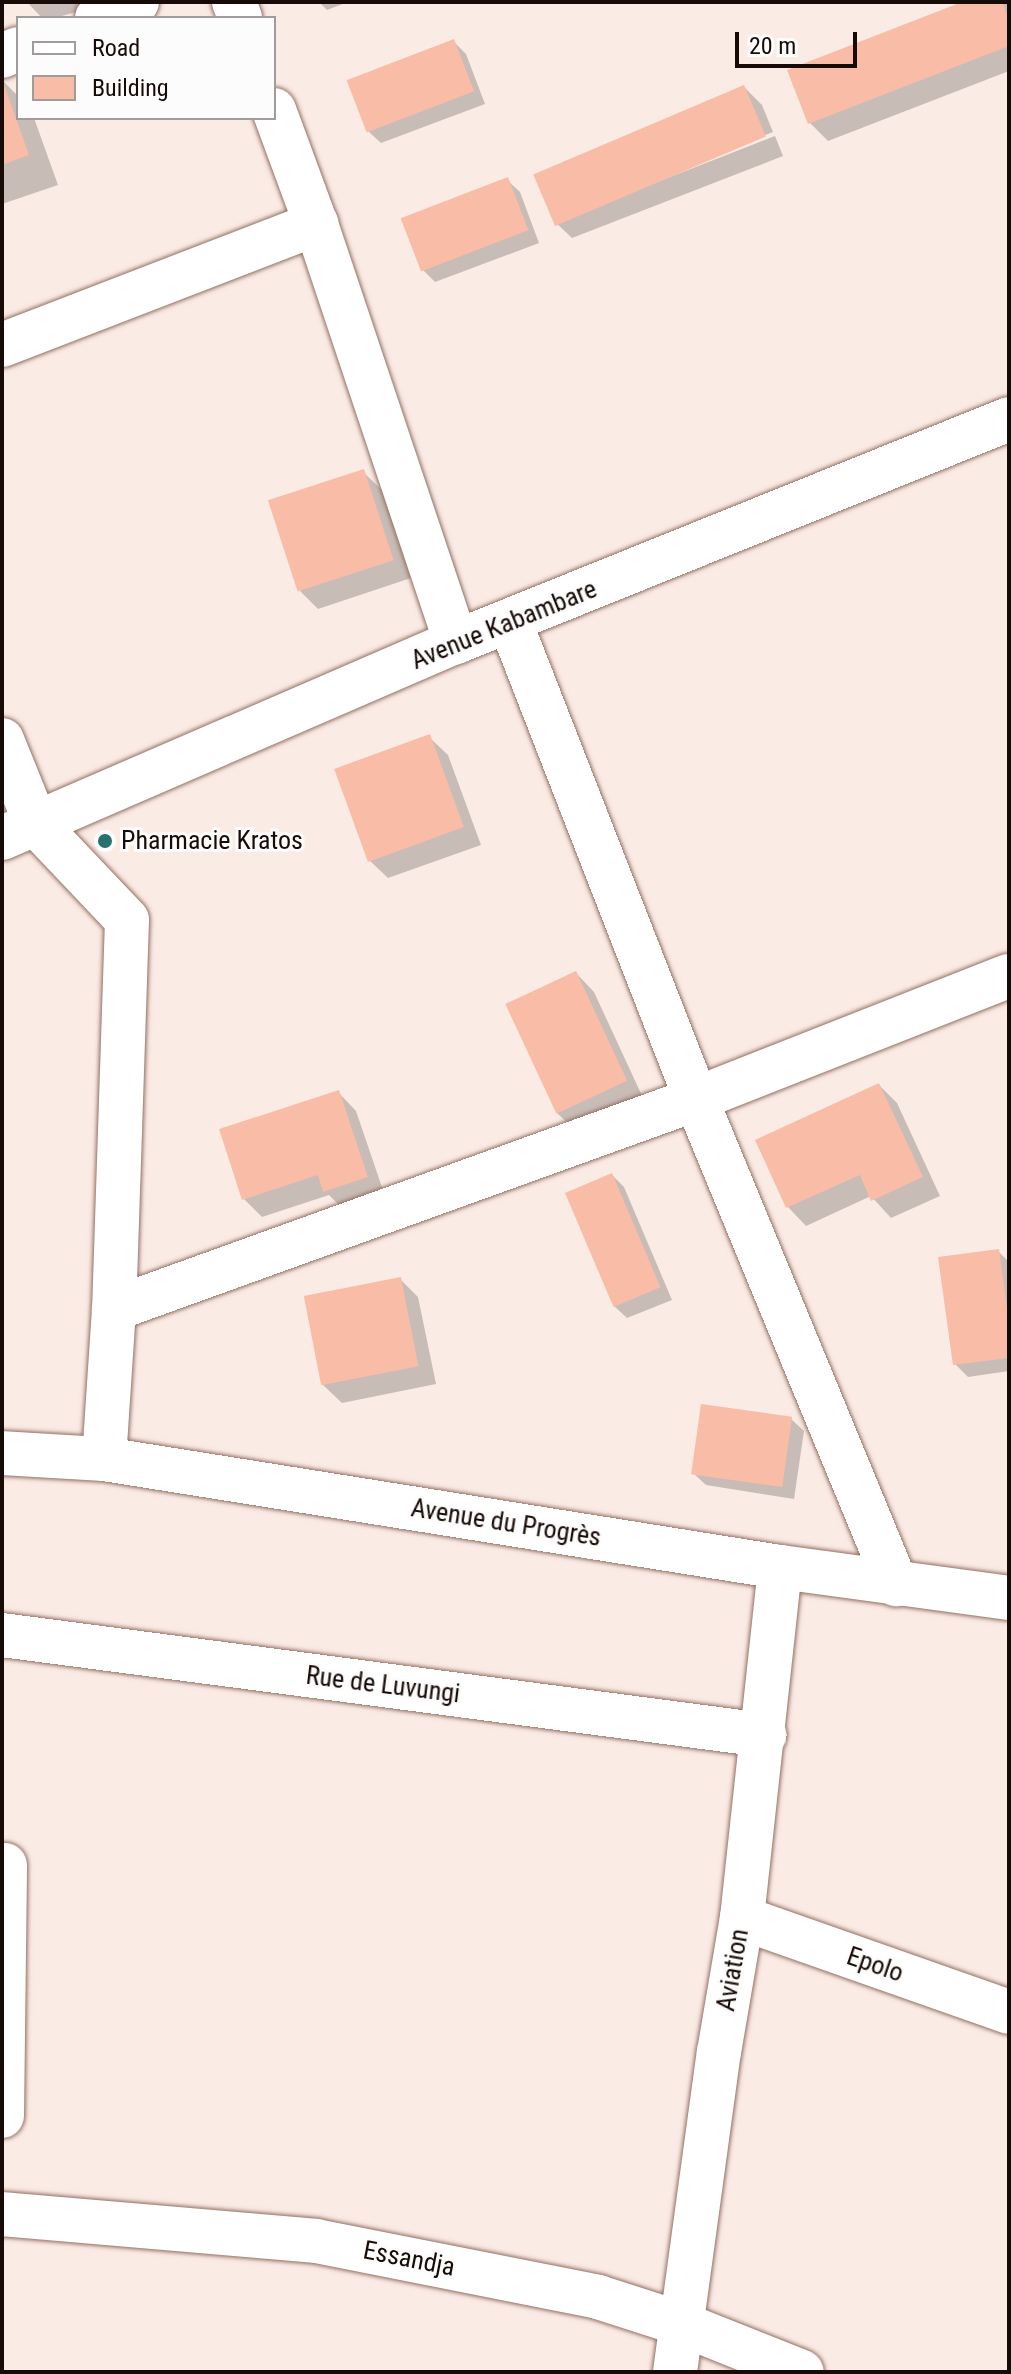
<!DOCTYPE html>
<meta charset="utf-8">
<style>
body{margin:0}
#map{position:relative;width:1011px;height:2374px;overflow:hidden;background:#fbebe5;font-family:"Roboto Condensed",sans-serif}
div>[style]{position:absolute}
.shadow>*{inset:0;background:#0003}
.building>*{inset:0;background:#f9bca6;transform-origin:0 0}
.roads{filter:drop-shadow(0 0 2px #937063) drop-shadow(0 0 2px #937063)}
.minor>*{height:44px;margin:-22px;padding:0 22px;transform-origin:22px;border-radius:22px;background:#fff}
.tertiary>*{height:44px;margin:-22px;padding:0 22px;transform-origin:22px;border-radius:22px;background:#fff}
.secondary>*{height:44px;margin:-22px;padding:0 22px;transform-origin:22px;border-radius:22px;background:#fff}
.dots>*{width:22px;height:22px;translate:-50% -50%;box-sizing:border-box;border:4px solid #fcfcfc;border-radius:50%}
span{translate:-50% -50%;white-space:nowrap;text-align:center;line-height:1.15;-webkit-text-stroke:6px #fcfcfc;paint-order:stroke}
.street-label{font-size:26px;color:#180b07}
.poi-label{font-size:26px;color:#180b07}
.left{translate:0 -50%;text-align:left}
.frame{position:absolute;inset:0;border:4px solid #180b07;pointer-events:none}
.legend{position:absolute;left:16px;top:16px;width:260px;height:104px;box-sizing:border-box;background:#fcfcfc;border:2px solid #a19c9a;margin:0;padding:10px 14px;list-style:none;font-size:24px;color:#180b07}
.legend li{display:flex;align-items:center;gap:16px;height:40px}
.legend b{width:40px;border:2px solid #a19c9a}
.scale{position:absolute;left:735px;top:32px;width:122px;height:36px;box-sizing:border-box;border:4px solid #180b07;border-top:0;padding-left:10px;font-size:24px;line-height:28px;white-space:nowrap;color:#180b07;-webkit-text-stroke:6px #fcfcfc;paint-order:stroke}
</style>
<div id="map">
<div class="shadow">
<div style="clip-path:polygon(27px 2px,111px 2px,55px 18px,42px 18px)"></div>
<div style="clip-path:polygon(319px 2px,348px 2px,327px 10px)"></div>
<div style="clip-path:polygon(967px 2px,1009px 4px,1009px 71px,828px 141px,809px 122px)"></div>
<div style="clip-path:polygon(454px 42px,466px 54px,485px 104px,381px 143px,368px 131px)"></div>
<div style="clip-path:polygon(2px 80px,18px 96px,18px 118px,34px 118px,58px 185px,2px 204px)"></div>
<div style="clip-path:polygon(744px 87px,762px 105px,773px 132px,560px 216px,560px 220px,775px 136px,783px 156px,572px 238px,553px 220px)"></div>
<div style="clip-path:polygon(507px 180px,520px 192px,539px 243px,435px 282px,422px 269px)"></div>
<div style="clip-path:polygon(363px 472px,382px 490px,411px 578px,318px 609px,300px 591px)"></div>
<div style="clip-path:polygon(429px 737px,448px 755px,481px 845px,388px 878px,369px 860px)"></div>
<div style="clip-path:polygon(576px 973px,594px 992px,644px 1100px,576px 1131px,557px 1113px)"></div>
<div style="clip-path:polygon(879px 1085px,897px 1103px,940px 1196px,891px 1218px,871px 1196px,806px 1226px,788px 1207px,758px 1141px)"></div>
<div style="clip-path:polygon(338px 1092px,356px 1111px,385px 1196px,343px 1209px,329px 1195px,262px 1217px,244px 1199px)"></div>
<div style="clip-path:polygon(612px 1175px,624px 1187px,672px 1300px,627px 1318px,614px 1306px)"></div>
<div style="clip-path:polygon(998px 1251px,1009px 1262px,1009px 1371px,968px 1377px,955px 1364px)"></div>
<div style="clip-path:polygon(400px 1279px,418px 1297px,436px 1384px,342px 1403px,323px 1385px)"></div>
<div style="clip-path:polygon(791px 1419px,804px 1431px,794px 1499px,706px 1485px,693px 1473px)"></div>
</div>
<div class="building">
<div style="clip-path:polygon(962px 2px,1002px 2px,1009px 20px,1009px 46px,808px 124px,787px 70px)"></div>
<div style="left:454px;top:39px;width:56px;height:115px;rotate:69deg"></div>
<div style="clip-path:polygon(2px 79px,29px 155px,2px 165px)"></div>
<div style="left:744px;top:85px;width:56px;height:229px;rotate:67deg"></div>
<div style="left:508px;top:177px;width:57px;height:115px;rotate:69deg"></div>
<div style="left:364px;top:469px;width:96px;height:101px;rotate:72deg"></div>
<div style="left:430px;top:734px;width:99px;height:102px;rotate:70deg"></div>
<div style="left:576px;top:971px;width:121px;height:78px;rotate:65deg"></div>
<div style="clip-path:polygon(879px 1083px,923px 1177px,871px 1201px,860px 1175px,786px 1208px,755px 1140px)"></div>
<div style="clip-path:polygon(339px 1090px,368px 1177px,323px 1192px,318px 1175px,242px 1200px,219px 1129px)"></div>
<div style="left:612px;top:1173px;width:124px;height:51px;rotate:67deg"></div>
<div style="clip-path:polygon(999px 1249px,1009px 1323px,1009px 1358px,953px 1365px,938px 1257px)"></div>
<div style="left:401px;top:1277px;width:91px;height:99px;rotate:79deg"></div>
<div style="left:701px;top:1404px;width:92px;height:71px;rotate:8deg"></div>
</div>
<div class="roads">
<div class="minor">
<div style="left:234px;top:2px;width:17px;rotate:69deg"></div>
<div style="left:97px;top:18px;width:43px;rotate:-21.8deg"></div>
<div style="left:2px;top:56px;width:17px;rotate:-24deg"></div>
<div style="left:274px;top:110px;width:121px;rotate:69.8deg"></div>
<div style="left:316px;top:224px;width:441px;rotate:71.5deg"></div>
<div style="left:2px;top:345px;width:337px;rotate:-21.1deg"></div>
<div style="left:510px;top:622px;width:512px;rotate:68.7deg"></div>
<div style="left:696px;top:1099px;width:525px;rotate:67.59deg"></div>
<div style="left:36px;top:824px;width:132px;rotate:46.5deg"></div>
<div style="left:127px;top:920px;width:389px;rotate:91.9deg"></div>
<div style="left:114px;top:1309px;width:150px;rotate:93.8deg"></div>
<div style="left:114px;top:1309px;width:619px;rotate:-19.84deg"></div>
<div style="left:696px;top:1099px;width:336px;rotate:-21.5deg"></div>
<div style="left:2px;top:1453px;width:102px;rotate:3.4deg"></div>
<div style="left:104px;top:1459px;width:685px;rotate:9.08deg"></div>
<div style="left:780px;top:1567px;width:231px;rotate:7.7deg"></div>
<div style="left:2px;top:1635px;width:769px;rotate:7.48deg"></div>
<div style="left:742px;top:1918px;width:283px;rotate:19.4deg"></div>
<div style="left:2px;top:2116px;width:251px;rotate:-89.3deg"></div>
<div style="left:2px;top:2214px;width:315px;rotate:4.9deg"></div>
<div style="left:316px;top:2241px;width:288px;rotate:11.2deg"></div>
<div style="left:598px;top:2297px;width:85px;rotate:17.8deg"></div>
<div style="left:679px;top:2323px;width:132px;rotate:21.7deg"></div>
<div style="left:675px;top:2372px;width:323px;rotate:-82.2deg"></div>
<div style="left:719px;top:2052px;width:136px;rotate:-80.3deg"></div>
<div style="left:742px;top:1918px;width:353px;rotate:-83.8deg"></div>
</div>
<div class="tertiary">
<div style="left:2px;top:740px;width:91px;rotate:68deg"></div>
</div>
<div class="secondary">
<div style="left:2px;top:838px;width:495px;rotate:-23.4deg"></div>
<div style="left:456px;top:642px;width:596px;rotate:-21.96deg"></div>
</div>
</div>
<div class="dots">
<div style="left:105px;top:841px;background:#27716e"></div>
</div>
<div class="street-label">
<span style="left:504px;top:625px;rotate:-22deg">Avenue Kabambare</span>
<span style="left:506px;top:1523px;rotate:9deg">Avenue du Progrès</span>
<span style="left:383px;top:1685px;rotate:7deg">Rue de Luvungi</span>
<span style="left:875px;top:1965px;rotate:19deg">Epolo</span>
<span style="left:733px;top:1970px;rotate:-80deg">Aviation</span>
<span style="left:409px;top:2259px;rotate:11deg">Essandja</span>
</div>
<div class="poi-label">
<span class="left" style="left:121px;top:841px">Pharmacie Kratos</span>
</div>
<div class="frame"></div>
<ul class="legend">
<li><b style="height:10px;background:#fff"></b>Road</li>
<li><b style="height:22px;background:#f9bca6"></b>Building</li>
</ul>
<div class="scale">20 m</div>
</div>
